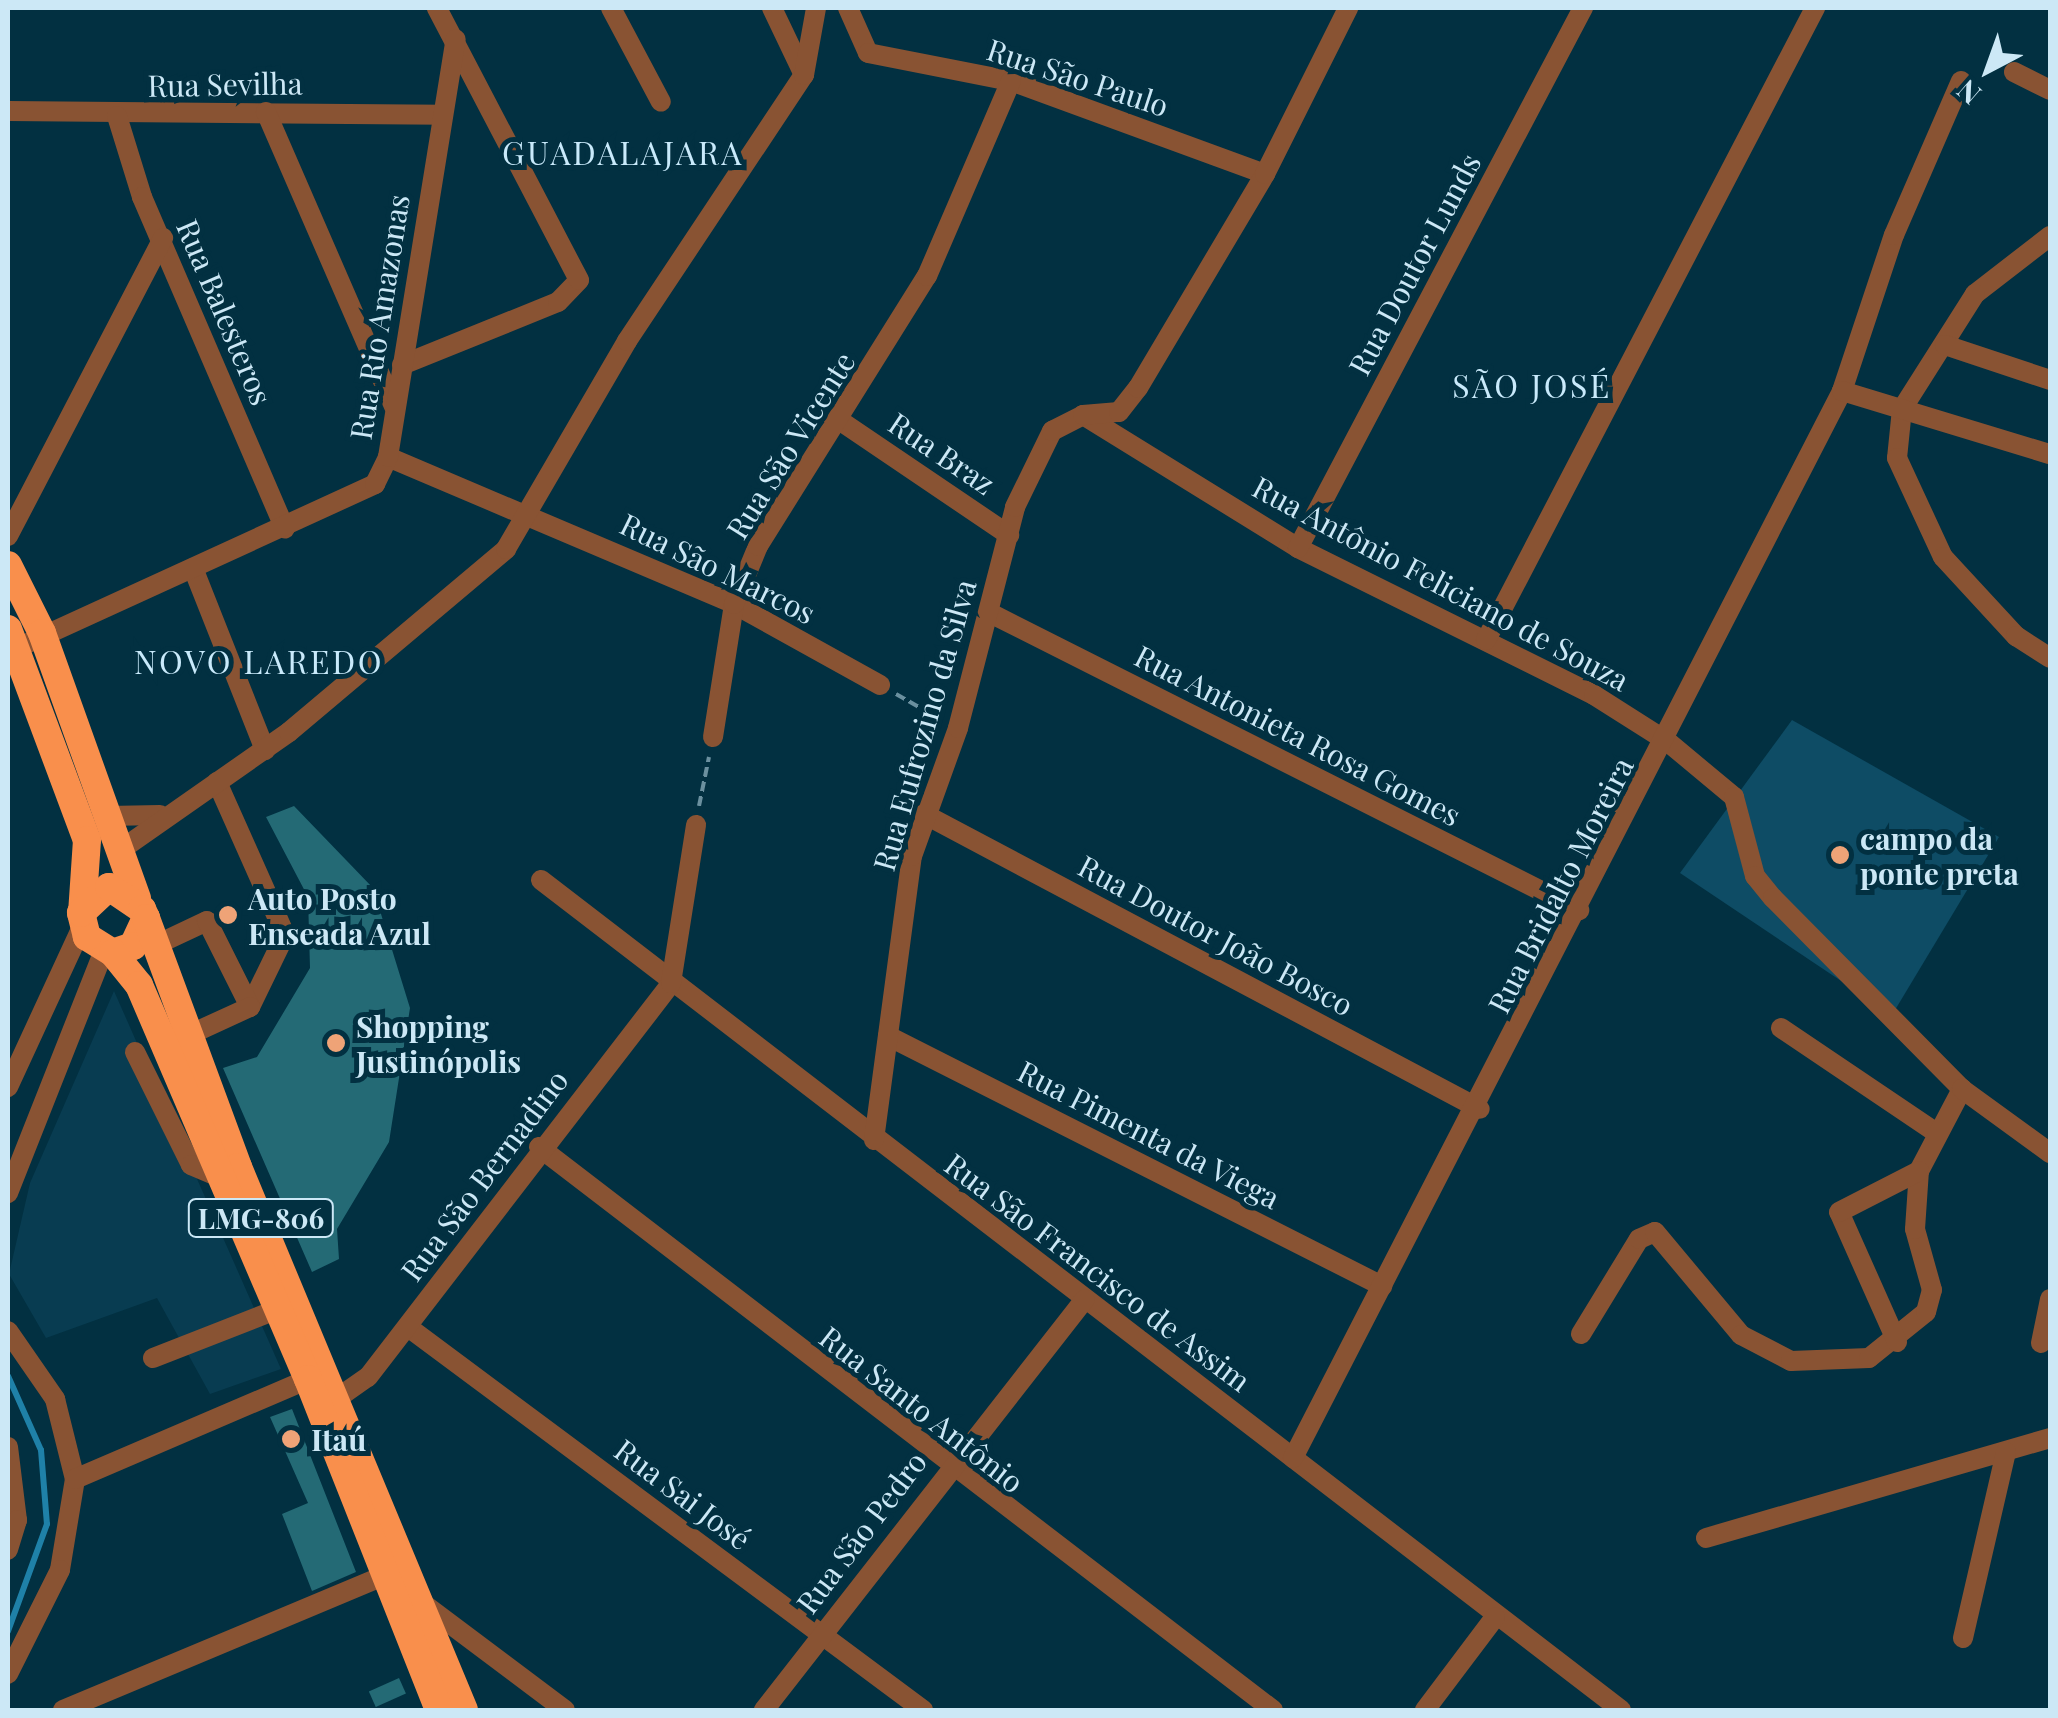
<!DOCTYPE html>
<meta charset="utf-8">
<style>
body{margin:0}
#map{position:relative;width:2058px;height:1718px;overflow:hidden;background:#023041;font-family:"Playfair Display",serif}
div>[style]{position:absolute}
.built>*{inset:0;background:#083c51}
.green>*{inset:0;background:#0e4c65}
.stream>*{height:6px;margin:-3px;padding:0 3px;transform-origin:3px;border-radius:3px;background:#1f81a8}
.building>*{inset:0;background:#246a75;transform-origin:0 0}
.path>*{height:4px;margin-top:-2px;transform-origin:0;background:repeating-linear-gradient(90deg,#6b909f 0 10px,transparent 0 15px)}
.minor>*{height:20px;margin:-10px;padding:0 10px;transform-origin:10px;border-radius:10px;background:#895333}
.highway>*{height:28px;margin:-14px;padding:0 14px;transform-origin:14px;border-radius:14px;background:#f98f4c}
.dots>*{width:28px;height:28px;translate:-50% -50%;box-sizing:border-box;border:5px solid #023041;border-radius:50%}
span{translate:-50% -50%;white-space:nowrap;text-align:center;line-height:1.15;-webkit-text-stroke:10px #023041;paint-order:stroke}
.shield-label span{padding:2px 8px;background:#023041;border:2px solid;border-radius:8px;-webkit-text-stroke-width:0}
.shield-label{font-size:28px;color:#cce8f6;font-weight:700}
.street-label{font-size:30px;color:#cce8f6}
.poi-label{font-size:30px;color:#cce8f6;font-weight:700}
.left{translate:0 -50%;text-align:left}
.neighbourhood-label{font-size:32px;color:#c9eafb;letter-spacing:2.5px}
.frame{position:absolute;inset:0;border:10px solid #cce8f6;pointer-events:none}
.north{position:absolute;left:1938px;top:20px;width:100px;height:100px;-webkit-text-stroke:8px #023041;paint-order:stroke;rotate:221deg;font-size:28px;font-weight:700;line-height:40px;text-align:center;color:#cce8f6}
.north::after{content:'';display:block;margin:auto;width:35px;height:45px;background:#cce8f6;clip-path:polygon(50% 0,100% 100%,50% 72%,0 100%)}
</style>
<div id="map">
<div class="built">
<div style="clip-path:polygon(114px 991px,281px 1369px,210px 1394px,157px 1298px,46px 1338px,9px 1274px,30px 1183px)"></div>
</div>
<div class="green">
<div style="clip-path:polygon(1792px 720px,1999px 837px,1892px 1015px,1680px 873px)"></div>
</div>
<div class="stream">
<div style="left:8px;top:1376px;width:81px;rotate:66deg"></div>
<div style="left:41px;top:1450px;width:74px;rotate:85.4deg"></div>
<div style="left:47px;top:1524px;width:114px;rotate:110deg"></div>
</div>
<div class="building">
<div style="clip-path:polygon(294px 806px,373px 888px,410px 1008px,389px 1142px,337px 1229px,339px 1259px,312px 1272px,223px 1068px,257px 1057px,310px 968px,308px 897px,266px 817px)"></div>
<div style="clip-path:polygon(292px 1409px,356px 1572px,312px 1591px,282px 1514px,308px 1503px,270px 1417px)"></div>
<div style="left:399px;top:1678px;width:17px;height:33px;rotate:66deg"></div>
</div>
<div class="path">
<div style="left:896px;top:694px;width:51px;rotate:29.6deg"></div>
<div style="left:699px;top:806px;width:50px;rotate:-78.5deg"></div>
</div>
<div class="minor">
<div style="left:611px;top:8px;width:106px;rotate:62deg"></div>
<div style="left:772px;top:8px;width:74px;rotate:64.5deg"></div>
<div style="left:848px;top:8px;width:49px;rotate:66deg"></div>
<div style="left:868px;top:53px;width:146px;rotate:11.1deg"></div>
<div style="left:1011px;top:81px;width:270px;rotate:20.1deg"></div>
<div style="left:2014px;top:72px;width:40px;rotate:26.6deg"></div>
<div style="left:8px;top:111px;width:435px;rotate:0.5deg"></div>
<div style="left:266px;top:112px;width:321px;rotate:66.5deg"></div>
<div style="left:117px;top:116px;width:85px;rotate:72.8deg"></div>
<div style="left:142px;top:197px;width:361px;rotate:66.7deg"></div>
<div style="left:2050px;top:236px;width:95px;rotate:142.3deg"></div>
<div style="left:1975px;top:294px;width:136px;rotate:122.4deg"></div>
<div style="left:1902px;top:409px;width:49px;rotate:95.8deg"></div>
<div style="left:1897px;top:458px;width:109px;rotate:65.1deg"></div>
<div style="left:1943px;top:557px;width:108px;rotate:47.3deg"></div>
<div style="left:2016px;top:636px;width:40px;rotate:32.9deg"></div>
<div style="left:1945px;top:345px;width:111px;rotate:18.4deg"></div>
<div style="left:402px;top:365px;width:168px;rotate:-22deg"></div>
<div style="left:558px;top:302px;width:30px;rotate:-46deg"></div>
<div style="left:579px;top:280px;width:307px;rotate:-117.6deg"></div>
<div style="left:1842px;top:391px;width:164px;rotate:-71.6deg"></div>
<div style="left:1894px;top:235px;width:168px;rotate:-66.5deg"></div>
<div style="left:1083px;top:415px;width:253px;rotate:31.7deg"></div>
<div style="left:1298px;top:548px;width:330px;rotate:26.4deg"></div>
<div style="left:1594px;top:695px;width:88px;rotate:32.4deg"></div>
<div style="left:1668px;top:742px;width:86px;rotate:39.8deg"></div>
<div style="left:1734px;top:797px;width:82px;rotate:75.1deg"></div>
<div style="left:1755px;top:876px;width:28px;rotate:51deg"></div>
<div style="left:1773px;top:898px;width:269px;rotate:45.3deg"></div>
<div style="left:842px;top:422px;width:202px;rotate:34.1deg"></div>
<div style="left:388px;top:457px;width:376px;rotate:23deg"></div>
<div style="left:734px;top:604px;width:167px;rotate:29deg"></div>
<div style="left:8px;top:536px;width:336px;rotate:-62.5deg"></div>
<div style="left:1298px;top:548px;width:611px;rotate:-62.18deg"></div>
<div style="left:193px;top:568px;width:196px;rotate:68.4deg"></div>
<div style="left:990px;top:613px;width:660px;rotate:26.76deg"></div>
<div style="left:1486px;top:640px;width:713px;rotate:-62.5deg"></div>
<div style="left:15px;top:649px;width:396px;rotate:-24.6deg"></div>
<div style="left:375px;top:484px;width:30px;rotate:-64deg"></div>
<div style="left:388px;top:457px;width:423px;rotate:-80.8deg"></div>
<div style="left:713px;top:737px;width:135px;rotate:-81deg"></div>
<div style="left:734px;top:604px;width:63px;rotate:-67.5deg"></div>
<div style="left:758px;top:546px;width:319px;rotate:-58deg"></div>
<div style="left:927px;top:276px;width:212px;rotate:-66.7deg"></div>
<div style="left:217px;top:782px;width:167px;rotate:66deg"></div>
<div style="left:285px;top:935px;width:80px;rotate:115.9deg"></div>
<div style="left:924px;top:814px;width:629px;rotate:27.95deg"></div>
<div style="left:108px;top:816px;width:52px;rotate:-1.1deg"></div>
<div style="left:122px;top:849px;width:204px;rotate:-35deg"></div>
<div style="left:289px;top:732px;width:284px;rotate:-40.1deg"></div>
<div style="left:506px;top:549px;width:241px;rotate:-59.8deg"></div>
<div style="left:627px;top:341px;width:320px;rotate:-56.4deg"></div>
<div style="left:804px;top:75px;width:68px;rotate:-79.8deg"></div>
<div style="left:541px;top:880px;width:1362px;rotate:37.54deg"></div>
<div style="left:156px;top:945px;width:56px;rotate:-25.2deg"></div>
<div style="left:207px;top:921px;width:96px;rotate:63.4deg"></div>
<div style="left:250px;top:1007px;width:77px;rotate:155.4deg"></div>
<div style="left:1781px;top:1028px;width:186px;rotate:34deg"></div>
<div style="left:888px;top:1036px;width:554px;rotate:26.84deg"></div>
<div style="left:135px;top:1052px;width:126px;rotate:63.6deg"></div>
<div style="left:191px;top:1165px;width:34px;rotate:23deg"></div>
<div style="left:8px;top:1087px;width:176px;rotate:-65.2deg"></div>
<div style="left:874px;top:1140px;width:287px;rotate:-82.4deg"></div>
<div style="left:912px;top:856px;width:136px;rotate:-70.2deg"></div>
<div style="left:958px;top:728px;width:228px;rotate:-75.5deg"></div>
<div style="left:1015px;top:507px;width:85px;rotate:-64deg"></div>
<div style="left:1052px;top:431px;width:35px;rotate:-27deg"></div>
<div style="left:1083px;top:415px;width:36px;rotate:-5deg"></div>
<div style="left:1119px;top:412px;width:31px;rotate:-52deg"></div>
<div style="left:1138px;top:388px;width:249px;rotate:-59.3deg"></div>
<div style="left:1265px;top:174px;width:186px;rotate:-63.4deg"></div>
<div style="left:539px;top:1147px;width:925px;rotate:37.49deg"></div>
<div style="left:8px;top:1193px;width:260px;rotate:-68.4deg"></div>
<div style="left:408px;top:1327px;width:642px;rotate:36.64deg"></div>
<div style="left:8px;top:1331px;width:83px;rotate:55.3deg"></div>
<div style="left:55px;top:1399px;width:82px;rotate:76deg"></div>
<div style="left:75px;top:1479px;width:92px;rotate:99.4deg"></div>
<div style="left:60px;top:1570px;width:116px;rotate:116.6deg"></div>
<div style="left:1581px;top:1334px;width:111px;rotate:-58.6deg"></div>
<div style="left:1639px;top:1239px;width:17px;rotate:-24deg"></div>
<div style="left:1655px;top:1232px;width:134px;rotate:50.1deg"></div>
<div style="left:1741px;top:1335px;width:56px;rotate:27.5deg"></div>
<div style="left:1791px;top:1361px;width:78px;rotate:-2.2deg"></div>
<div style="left:1869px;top:1358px;width:73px;rotate:-38.9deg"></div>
<div style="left:1926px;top:1312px;width:23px;rotate:-75deg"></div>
<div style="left:1932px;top:1290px;width:63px;rotate:-105.6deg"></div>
<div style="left:1915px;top:1229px;width:58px;rotate:-86.1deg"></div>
<div style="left:1919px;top:1171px;width:93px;rotate:-62.3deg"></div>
<div style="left:1962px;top:1089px;width:109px;rotate:36deg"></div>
<div style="left:1897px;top:1342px;width:142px;rotate:-114deg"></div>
<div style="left:1839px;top:1212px;width:90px;rotate:-27.1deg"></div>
<div style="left:2041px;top:1343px;width:45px;rotate:-78.4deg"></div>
<div style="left:153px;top:1358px;width:134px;rotate:-21.4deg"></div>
<div style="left:339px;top:1397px;width:35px;rotate:-35deg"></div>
<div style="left:368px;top:1377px;width:497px;rotate:-52.4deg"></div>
<div style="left:671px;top:983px;width:160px;rotate:-81deg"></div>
<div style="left:8px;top:1447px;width:74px;rotate:83deg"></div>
<div style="left:17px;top:1520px;width:31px;rotate:107deg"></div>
<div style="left:1293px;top:1458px;width:1200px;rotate:-62.77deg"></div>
<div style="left:1842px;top:391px;width:217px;rotate:16.9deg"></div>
<div style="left:75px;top:1479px;width:254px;rotate:-23.2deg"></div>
<div style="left:1706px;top:1538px;width:358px;rotate:-16.2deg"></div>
<div style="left:421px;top:1602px;width:180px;rotate:36.9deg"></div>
<div style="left:1963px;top:1638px;width:191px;rotate:-77deg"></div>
<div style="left:63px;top:1710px;width:349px;rotate:-22.7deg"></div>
<div style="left:764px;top:1710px;width:521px;rotate:-52.01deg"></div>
<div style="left:1425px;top:1710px;width:116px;rotate:-53deg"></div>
</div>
<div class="highway">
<div style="left:8px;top:565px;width:76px;rotate:63.4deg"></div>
<div style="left:42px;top:633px;width:282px;rotate:70.3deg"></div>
<div style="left:8px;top:629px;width:225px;rotate:69.5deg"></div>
<div style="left:87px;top:840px;width:73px;rotate:93.9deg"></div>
<div style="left:146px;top:918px;width:31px;rotate:115deg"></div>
<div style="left:133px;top:946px;width:21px;rotate:161deg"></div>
<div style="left:113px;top:953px;width:31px;rotate:-148deg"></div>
<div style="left:87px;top:937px;width:25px;rotate:-104deg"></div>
<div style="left:81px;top:913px;width:38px;rotate:-43deg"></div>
<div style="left:109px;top:887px;width:40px;rotate:34deg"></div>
<div style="left:142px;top:909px;width:10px;rotate:66deg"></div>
<div style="left:146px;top:918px;width:265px;rotate:69.7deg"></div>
<div style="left:238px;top:1167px;width:588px;rotate:67.4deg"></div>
<div style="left:113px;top:953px;width:41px;rotate:50.9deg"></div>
<div style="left:139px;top:985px;width:429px;rotate:66.8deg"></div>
<div style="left:308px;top:1379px;width:356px;rotate:68.4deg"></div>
</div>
<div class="dots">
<div style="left:1840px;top:855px;background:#efa377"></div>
<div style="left:228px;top:915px;background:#efa377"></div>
<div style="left:336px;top:1043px;background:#efa377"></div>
<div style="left:291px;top:1439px;background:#efa377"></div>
</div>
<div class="shield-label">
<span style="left:261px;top:1218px">LMG-806</span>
</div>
<div class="street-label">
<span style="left:1078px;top:77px;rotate:18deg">Rua São Paulo</span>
<span style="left:225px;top:84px;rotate:-1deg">Rua Sevilha</span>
<span style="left:1414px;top:264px;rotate:-62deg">Rua Doutor Lunds</span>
<span style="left:225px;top:312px;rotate:67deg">Rua Balesteros</span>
<span style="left:379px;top:317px;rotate:-81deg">Rua Rio Amazonas</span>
<span style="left:790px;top:445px;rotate:-58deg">Rua São Vicente</span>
<span style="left:942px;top:453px;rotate:34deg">Rua Braz</span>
<span style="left:718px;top:568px;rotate:26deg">Rua São Marcos</span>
<span style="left:1441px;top:583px;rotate:28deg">Rua Antônio Feliciano de Souza</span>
<span style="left:924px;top:725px;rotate:-74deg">Rua Eufrozino da Silva</span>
<span style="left:1298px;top:735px;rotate:27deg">Rua Antonieta Rosa Gomes</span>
<span style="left:1560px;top:885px;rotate:-63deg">Rua Bridalto Moreira</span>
<span style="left:1216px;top:935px;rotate:28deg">Rua Doutor João Bosco</span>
<span style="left:1149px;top:1134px;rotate:27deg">Rua Pimenta da Viega</span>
<span style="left:484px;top:1175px;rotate:-53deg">Rua São Bernadino</span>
<span style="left:1098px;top:1272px;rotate:37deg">Rua São Francisco de Assim</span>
<span style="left:922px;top:1409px;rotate:38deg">Rua Santo Antônio</span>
<span style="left:683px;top:1494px;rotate:37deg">Rua Sai José</span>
<span style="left:861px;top:1532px;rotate:-53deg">Rua São Pedro</span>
</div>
<div class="poi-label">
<span class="left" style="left:1860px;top:855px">campo da<br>ponte preta</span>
<span class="left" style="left:248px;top:915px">Auto Posto<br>Enseada Azul</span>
<span class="left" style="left:356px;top:1043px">Shopping<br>Justinópolis</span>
<span class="left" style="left:311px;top:1439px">Itaú</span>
</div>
<div class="neighbourhood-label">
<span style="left:623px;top:152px">GUADALAJARA</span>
<span style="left:1532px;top:385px">SÃO JOSÉ</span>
<span style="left:259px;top:661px">NOVO LAREDO</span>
</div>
<div class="frame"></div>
<div class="north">N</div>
</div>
